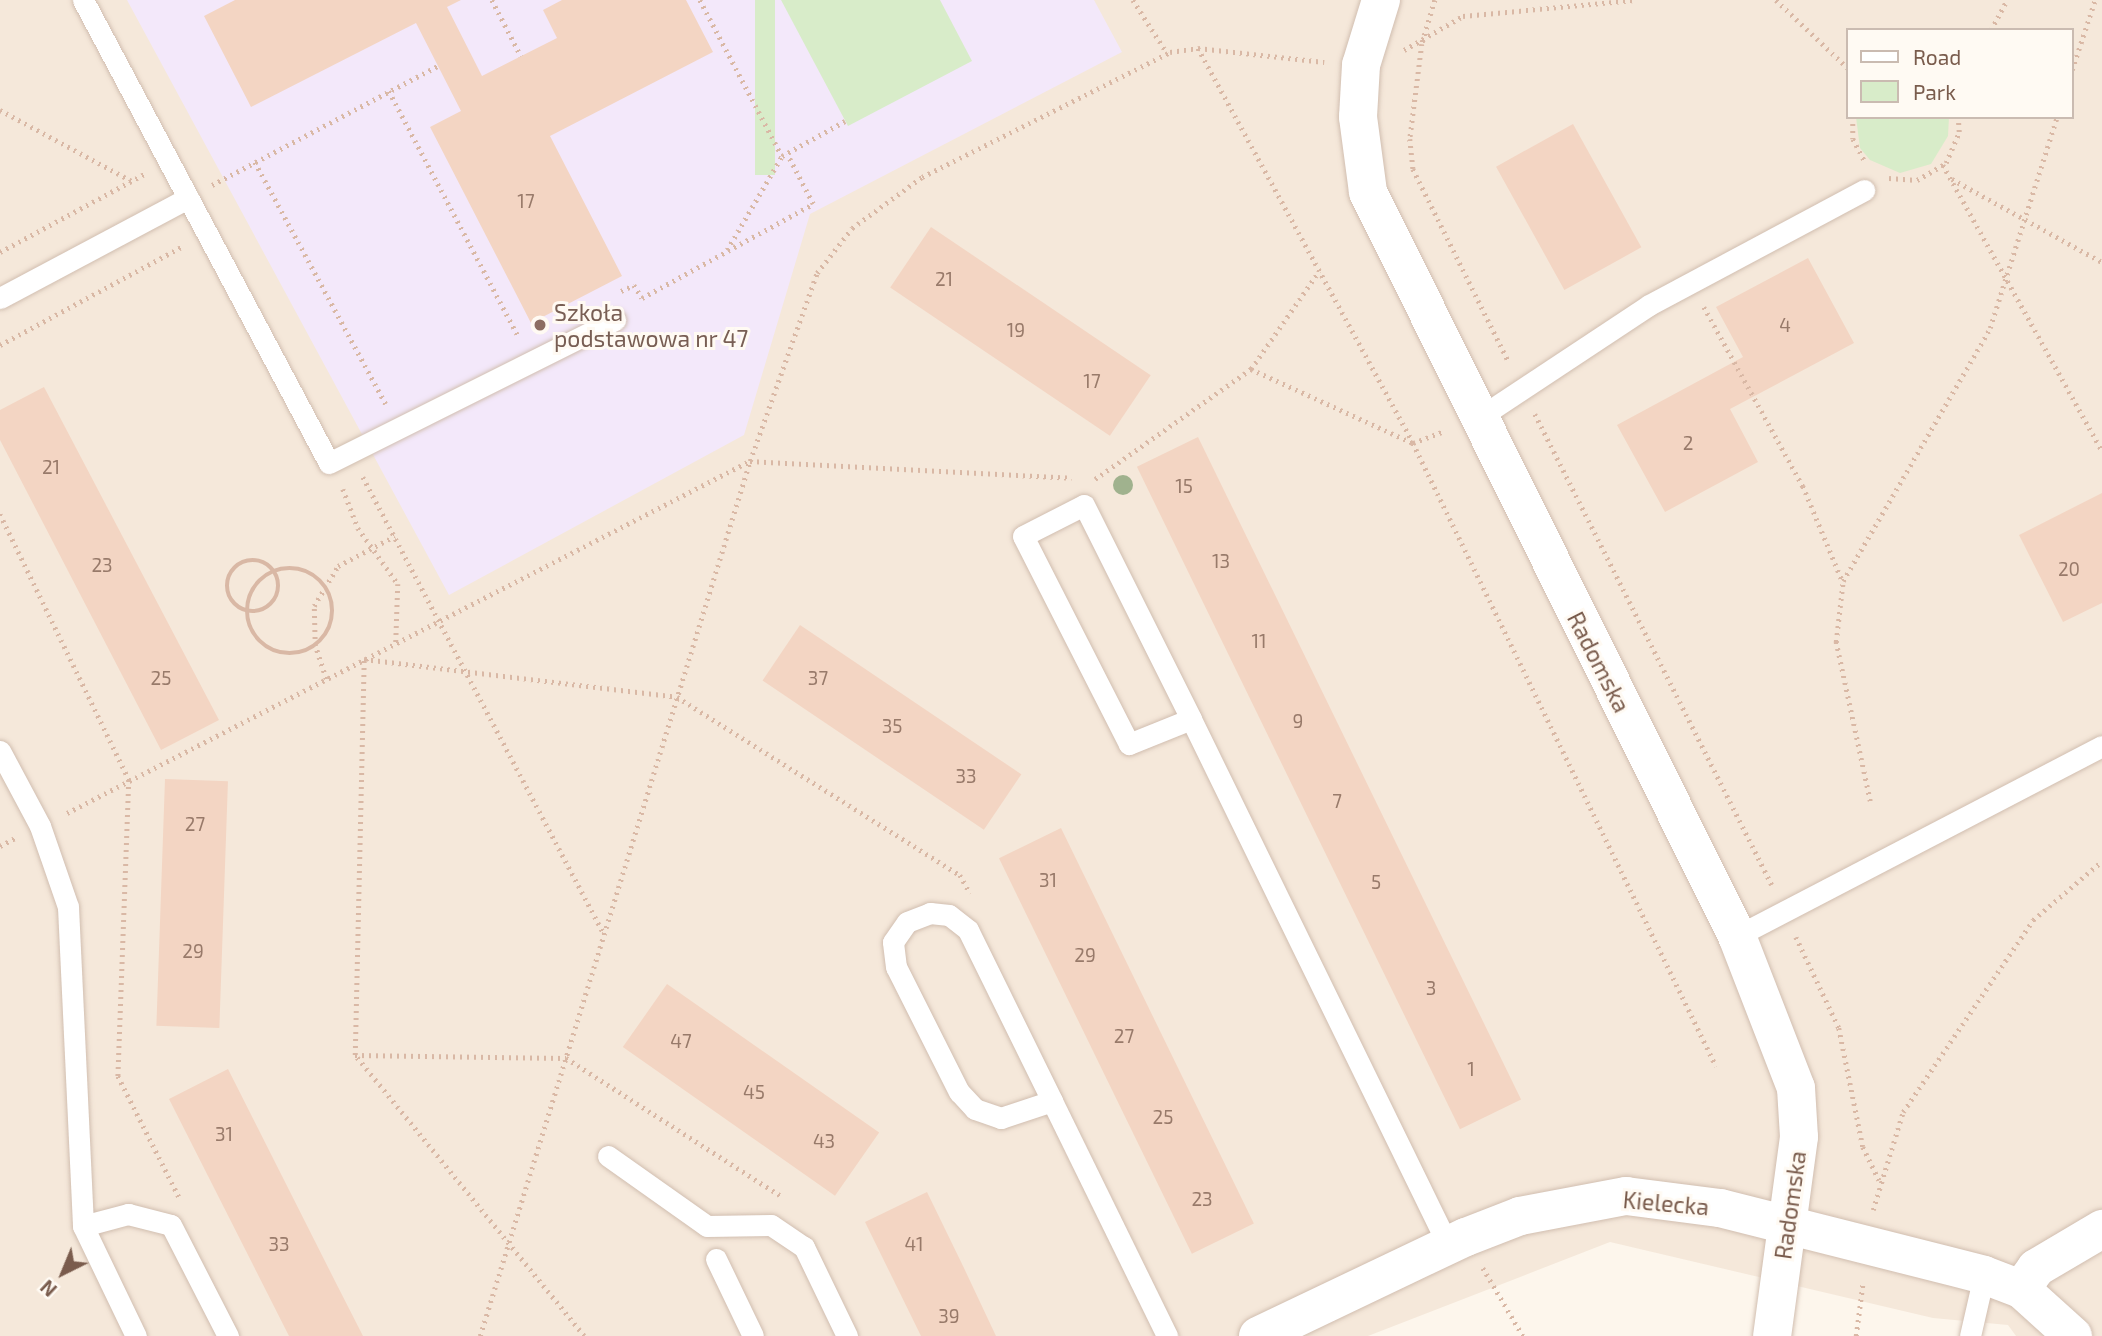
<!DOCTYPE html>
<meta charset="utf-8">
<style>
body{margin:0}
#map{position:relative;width:2102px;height:1336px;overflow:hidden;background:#fdf6ec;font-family:"Exo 2",sans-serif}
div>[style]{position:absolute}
.residential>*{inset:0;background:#f5e8da}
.education>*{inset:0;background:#f3e8fa}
.green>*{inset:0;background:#d8ecc9;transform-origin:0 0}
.building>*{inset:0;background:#f3d5c3;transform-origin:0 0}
.path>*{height:4.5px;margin-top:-2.25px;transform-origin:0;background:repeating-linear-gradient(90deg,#d9b8a5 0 2px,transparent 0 7px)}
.path>.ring{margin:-2.25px;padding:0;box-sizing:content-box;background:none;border:4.5px solid #d9b8a5;border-radius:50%}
.roads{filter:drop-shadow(0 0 2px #d1beb0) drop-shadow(0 0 2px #d1beb0)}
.lane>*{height:21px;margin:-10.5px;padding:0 10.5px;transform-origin:10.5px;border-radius:10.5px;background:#fff}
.street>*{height:38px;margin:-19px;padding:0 19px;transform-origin:19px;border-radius:19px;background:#fff}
.trees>*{width:20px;height:20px;margin:-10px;border-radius:50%;background:#a0b28e}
.dots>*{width:19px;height:19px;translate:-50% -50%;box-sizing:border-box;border:4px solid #fffaf3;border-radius:50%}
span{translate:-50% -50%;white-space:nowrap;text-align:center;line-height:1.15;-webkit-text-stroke:6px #fffaf3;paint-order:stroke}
.number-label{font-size:19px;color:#987a6a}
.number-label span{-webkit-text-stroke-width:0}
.education-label{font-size:23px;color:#785e54}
.left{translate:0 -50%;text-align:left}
.street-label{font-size:23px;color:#7a5c4d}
.legend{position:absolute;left:1846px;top:28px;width:228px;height:91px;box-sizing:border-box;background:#fffaf3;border:2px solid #cabbb1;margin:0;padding:9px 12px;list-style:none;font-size:21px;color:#7a5c4d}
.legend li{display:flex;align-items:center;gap:14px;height:35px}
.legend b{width:35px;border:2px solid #cabbb1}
.north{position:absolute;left:28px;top:1238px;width:70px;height:70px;-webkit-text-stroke:5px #fffaf3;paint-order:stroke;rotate:223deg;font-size:19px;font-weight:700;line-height:28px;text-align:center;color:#7a5c4d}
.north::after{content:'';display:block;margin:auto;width:24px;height:32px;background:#7a5c4d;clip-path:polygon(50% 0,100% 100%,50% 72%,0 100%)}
</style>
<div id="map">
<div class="residential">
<div style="clip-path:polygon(evenodd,0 0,2102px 0,2102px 1336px,2016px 1336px,2008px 1325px,1933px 1318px,1610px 1242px,1368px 1336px,0 1336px,0 0,1848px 30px,2072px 30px,2072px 117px,1848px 117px,1848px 30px)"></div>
</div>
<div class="education">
<div style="clip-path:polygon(127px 0,1094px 0,1122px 52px,810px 214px,744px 435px,449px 595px)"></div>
</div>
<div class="green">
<div style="left:755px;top:0;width:20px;height:175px"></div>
<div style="clip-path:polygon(781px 0,940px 0,972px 61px,848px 126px)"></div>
<div style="clip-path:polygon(1856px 117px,1949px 117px,1948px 136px,1931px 164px,1900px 173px,1870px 160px,1860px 148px)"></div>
</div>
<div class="building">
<div style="clip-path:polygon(235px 0,461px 0,447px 7px,482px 76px,557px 38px,543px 10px,562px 0,686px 0,713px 52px,550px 136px,622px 276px,531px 323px,430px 127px,461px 111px,416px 23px,251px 107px,204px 16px)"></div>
<div style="left:1573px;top:124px;width:141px;height:88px;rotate:61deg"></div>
<div style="left:931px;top:227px;width:265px;height:73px;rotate:34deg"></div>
<div style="clip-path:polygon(1808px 258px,1854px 343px,1730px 409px,1758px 462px,1665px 512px,1617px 425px,1743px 357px,1716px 307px)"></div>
<div style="clip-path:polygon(44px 387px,219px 720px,161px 750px,0 440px,0 410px)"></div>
<div style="left:1198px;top:437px;width:737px;height:68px;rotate:64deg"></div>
<div style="clip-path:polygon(2102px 493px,2102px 603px,2063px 622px,2019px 535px)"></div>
<div style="left:800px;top:625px;width:267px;height:67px;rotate:34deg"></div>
<div style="left:165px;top:779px;width:63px;height:247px;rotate:2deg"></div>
<div style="left:1061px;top:828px;width:440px;height:69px;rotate:64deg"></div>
<div style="left:667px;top:984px;width:259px;height:77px;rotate:35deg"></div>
<div style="clip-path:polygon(228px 1069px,338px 1287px,363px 1336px,289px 1336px,169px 1099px)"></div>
<div style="clip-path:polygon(927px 1192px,963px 1266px,996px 1336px,921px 1336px,865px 1222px)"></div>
</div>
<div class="path">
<div style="left:492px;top:0;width:63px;rotate:62.6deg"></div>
<div style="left:700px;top:0;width:176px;rotate:62.3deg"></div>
<div style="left:1133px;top:0;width:63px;rotate:57.3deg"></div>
<div style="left:1435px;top:0;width:46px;rotate:106.5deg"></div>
<div style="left:1422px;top:44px;width:96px;rotate:97.2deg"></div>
<div style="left:1410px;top:139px;width:30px;rotate:84deg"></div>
<div style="left:1413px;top:169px;width:216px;rotate:63.6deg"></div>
<div style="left:1776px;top:0;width:99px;rotate:43.4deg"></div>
<div style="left:1991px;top:30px;width:34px;rotate:-62deg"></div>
<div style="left:1198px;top:48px;width:450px;rotate:61.4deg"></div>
<div style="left:1413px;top:443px;width:693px;rotate:64.06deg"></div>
<div style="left:1404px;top:50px;width:68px;rotate:-30deg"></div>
<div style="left:1463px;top:16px;width:172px;rotate:-5.3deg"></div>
<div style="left:2072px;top:70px;width:74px;rotate:-71.8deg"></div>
<div style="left:389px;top:91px;width:277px;rotate:62.2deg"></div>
<div style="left:0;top:110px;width:150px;rotate:28.3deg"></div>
<div style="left:1853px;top:117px;width:22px;rotate:90deg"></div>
<div style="left:1853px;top:139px;width:26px;rotate:62deg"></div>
<div style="left:255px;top:162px;width:275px;rotate:61.6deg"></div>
<div style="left:1943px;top:165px;width:327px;rotate:60.9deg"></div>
<div style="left:1889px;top:178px;width:28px;rotate:4deg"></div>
<div style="left:1917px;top:180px;width:34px;rotate:-30deg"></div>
<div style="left:1946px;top:163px;width:34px;rotate:-67deg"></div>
<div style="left:1959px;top:132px;width:15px;rotate:-94deg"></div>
<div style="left:1952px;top:179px;width:171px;rotate:29deg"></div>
<div style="left:212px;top:185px;width:255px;rotate:-27.8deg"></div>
<div style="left:727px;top:250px;width:109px;rotate:-59.7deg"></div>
<div style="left:782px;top:156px;width:72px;rotate:-29.1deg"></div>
<div style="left:0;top:252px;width:164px;rotate:-28.4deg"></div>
<div style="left:621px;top:291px;width:14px;rotate:-25deg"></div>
<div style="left:634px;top:285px;width:15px;rotate:58deg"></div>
<div style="left:642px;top:298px;width:195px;rotate:-28.8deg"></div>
<div style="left:813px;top:204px;width:56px;rotate:-117.5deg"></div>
<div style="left:1704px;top:307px;width:205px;rotate:61.1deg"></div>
<div style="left:1803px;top:486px;width:102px;rotate:67.5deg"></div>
<div style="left:0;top:345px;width:206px;rotate:-28.4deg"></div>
<div style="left:1251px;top:369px;width:178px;rotate:24.6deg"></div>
<div style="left:1413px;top:443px;width:34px;rotate:-21deg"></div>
<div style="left:1535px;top:414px;width:527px;rotate:63.29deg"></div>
<div style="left:363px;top:477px;width:517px;rotate:62.19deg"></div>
<div style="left:1095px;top:479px;width:191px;rotate:-35.2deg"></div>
<div style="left:1251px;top:369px;width:119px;rotate:-55.2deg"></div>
<div style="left:343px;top:489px;width:42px;rotate:69deg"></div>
<div style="left:358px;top:528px;width:69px;rotate:54.5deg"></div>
<div style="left:398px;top:584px;width:58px;rotate:92deg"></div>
<div style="left:0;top:514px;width:296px;rotate:64.1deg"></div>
<div style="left:129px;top:780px;width:296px;rotate:92.1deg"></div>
<div style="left:118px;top:1076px;width:136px;rotate:63.2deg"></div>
<div class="ring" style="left:227px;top:560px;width:47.5px;height:47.5px"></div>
<div class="ring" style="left:247px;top:568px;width:81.5px;height:81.5px"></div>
<div style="left:326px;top:679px;width:35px;rotate:-108deg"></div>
<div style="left:315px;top:646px;width:40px;rotate:-91.4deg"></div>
<div style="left:314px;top:606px;width:47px;rotate:-59deg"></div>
<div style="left:338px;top:566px;width:64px;rotate:-27.8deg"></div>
<div style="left:1870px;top:801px;width:163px;rotate:-102.1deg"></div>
<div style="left:1836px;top:642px;width:61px;rotate:-83.5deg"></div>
<div style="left:1843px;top:581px;width:293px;rotate:-59.8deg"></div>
<div style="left:1990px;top:328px;width:221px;rotate:-72.4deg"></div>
<div style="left:67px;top:813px;width:768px;rotate:-27.27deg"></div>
<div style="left:750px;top:461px;width:200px;rotate:-70.4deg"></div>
<div style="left:817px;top:273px;width:57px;rotate:-52.1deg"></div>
<div style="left:852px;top:228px;width:87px;rotate:-36.1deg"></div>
<div style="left:922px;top:177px;width:278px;rotate:-26.7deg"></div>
<div style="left:1170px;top:52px;width:28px;rotate:-8deg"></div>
<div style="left:1198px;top:48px;width:127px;rotate:6.3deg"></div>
<div style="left:0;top:846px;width:17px;rotate:-28deg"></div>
<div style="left:1796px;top:937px;width:101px;rotate:64.7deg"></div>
<div style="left:1839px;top:1028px;width:121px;rotate:78.6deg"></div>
<div style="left:1863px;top:1147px;width:37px;rotate:64deg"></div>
<div style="left:355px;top:1055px;width:396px;rotate:-88.7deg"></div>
<div style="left:364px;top:659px;width:315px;rotate:6.9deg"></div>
<div style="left:677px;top:697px;width:334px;rotate:32.2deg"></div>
<div style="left:960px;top:875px;width:21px;rotate:61deg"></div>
<div style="left:1873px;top:1210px;width:102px;rotate:-73deg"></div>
<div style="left:1903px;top:1112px;width:232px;rotate:-55.9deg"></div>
<div style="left:2033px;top:920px;width:91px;rotate:-40.5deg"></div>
<div style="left:1483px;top:1268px;width:79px;rotate:59.5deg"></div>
<div style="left:480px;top:1336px;width:916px;rotate:-72.85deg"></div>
<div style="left:750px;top:461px;width:322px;rotate:3deg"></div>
<div style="left:584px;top:1336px;width:362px;rotate:-129.2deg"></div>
<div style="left:355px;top:1055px;width:211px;rotate:0.8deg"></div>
<div style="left:566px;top:1058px;width:255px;rotate:32.7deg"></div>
<div style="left:1856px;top:1336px;width:55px;rotate:-82.7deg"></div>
</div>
<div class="roads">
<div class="lane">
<div style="left:83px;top:0;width:524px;rotate:62.02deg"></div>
<div style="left:329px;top:463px;width:320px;rotate:-26.6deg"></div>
<div style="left:0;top:298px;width:213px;rotate:-28deg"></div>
<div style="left:1477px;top:419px;width:206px;rotate:-33.5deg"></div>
<div style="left:1649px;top:305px;width:244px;rotate:-28.1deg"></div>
<div style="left:1191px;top:719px;width:67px;rotate:158deg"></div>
<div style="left:1129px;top:744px;width:233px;rotate:-117deg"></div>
<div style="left:1023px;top:536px;width:68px;rotate:-26.9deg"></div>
<div style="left:1084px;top:505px;width:239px;rotate:63.4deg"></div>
<div style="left:1191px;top:719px;width:585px;rotate:63.96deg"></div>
<div style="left:0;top:751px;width:85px;rotate:61.9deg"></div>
<div style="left:40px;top:826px;width:86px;rotate:70.9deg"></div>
<div style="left:68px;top:907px;width:319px;rotate:87.3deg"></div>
<div style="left:83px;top:1226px;width:122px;rotate:64.3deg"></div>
<div style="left:1737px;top:936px;width:411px;rotate:-27.5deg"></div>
<div style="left:1052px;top:1101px;width:54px;rotate:161.6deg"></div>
<div style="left:1001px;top:1118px;width:28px;rotate:-161deg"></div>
<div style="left:975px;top:1109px;width:23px;rotate:-133deg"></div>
<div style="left:959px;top:1092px;width:140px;rotate:-116.7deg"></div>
<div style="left:896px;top:967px;width:25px;rotate:-97deg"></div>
<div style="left:893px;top:942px;width:24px;rotate:-55deg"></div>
<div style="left:907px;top:922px;width:25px;rotate:-21deg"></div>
<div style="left:930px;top:913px;width:19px;rotate:6deg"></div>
<div style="left:949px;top:915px;width:24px;rotate:38deg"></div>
<div style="left:968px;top:930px;width:191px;rotate:63.8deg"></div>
<div style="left:1052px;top:1101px;width:262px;rotate:63.9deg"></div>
<div style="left:608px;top:1156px;width:121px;rotate:35.3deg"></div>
<div style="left:707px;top:1226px;width:64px;rotate:-0.9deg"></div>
<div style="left:771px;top:1225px;width:40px;rotate:34deg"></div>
<div style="left:804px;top:1247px;width:99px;rotate:64.2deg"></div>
<div style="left:83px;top:1226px;width:47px;rotate:-14.9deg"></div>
<div style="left:128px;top:1214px;width:44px;rotate:14.3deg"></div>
<div style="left:171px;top:1225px;width:125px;rotate:62.8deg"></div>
<div style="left:716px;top:1259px;width:85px;rotate:64.3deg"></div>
<div style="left:1970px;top:1336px;width:63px;rotate:-77.1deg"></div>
</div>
<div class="street">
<div style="left:1381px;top:0;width:68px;rotate:107.1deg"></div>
<div style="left:1361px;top:65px;width:52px;rotate:93.3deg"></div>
<div style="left:1358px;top:117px;width:76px;rotate:82.4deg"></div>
<div style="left:1368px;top:192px;width:830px;rotate:63.62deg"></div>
<div style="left:1737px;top:936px;width:163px;rotate:68.8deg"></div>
<div style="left:1796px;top:1088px;width:49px;rotate:86.5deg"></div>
<div style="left:1799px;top:1137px;width:201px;rotate:97.7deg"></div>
<div style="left:2021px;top:1289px;width:26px;rotate:-54deg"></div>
<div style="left:2036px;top:1268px;width:77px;rotate:-30.6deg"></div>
<div style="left:1258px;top:1336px;width:230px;rotate:-25.5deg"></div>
<div style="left:1466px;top:1237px;width:58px;rotate:-21.3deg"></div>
<div style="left:1520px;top:1216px;width:108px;rotate:-10.7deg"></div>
<div style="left:1626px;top:1196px;width:95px;rotate:7.3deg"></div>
<div style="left:1720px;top:1208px;width:272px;rotate:14.2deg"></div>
<div style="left:1984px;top:1275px;width:40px;rotate:21deg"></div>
<div style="left:2021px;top:1289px;width:70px;rotate:42.1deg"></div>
</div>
</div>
<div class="trees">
<div style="left:1123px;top:485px"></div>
</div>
<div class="dots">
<div style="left:540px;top:325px;background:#8d6e63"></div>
</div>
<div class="number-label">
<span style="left:526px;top:201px">17</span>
<span style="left:944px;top:279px">21</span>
<span style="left:1785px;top:325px">4</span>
<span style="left:1016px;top:330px">19</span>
<span style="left:1092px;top:381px">17</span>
<span style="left:1688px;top:443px">2</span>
<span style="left:51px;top:467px">21</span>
<span style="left:1184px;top:486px">15</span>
<span style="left:1221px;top:561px">13</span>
<span style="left:102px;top:565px">23</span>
<span style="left:2069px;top:569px">20</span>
<span style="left:1259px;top:641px">11</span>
<span style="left:161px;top:678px">25</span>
<span style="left:818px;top:678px">37</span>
<span style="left:1298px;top:721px">9</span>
<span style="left:892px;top:726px">35</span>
<span style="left:966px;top:776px">33</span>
<span style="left:1337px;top:801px">7</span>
<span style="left:195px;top:824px">27</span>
<span style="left:1048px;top:880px">31</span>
<span style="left:1376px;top:882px">5</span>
<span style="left:193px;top:951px">29</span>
<span style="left:1085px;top:955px">29</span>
<span style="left:1431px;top:988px">3</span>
<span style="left:1124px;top:1036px">27</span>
<span style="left:681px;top:1041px">47</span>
<span style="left:1471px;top:1069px">1</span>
<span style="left:754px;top:1092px">45</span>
<span style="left:1163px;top:1117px">25</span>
<span style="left:224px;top:1134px">31</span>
<span style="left:824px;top:1141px">43</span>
<span style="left:1202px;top:1199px">23</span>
<span style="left:279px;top:1244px">33</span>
<span style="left:914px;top:1244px">41</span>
<span style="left:949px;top:1316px">39</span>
</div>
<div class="education-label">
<span class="left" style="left:554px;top:325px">Szkoła<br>podstawowa nr 47</span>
</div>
<div class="street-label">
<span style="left:1599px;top:662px;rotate:63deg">Radomska</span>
<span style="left:1666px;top:1203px;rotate:5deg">Kielecka</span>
<span style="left:1790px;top:1205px;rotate:-82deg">Radomska</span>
</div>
<ul class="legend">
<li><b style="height:9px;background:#fff"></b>Road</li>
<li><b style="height:19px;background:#d8ecc9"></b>Park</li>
</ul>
<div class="north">N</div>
</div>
